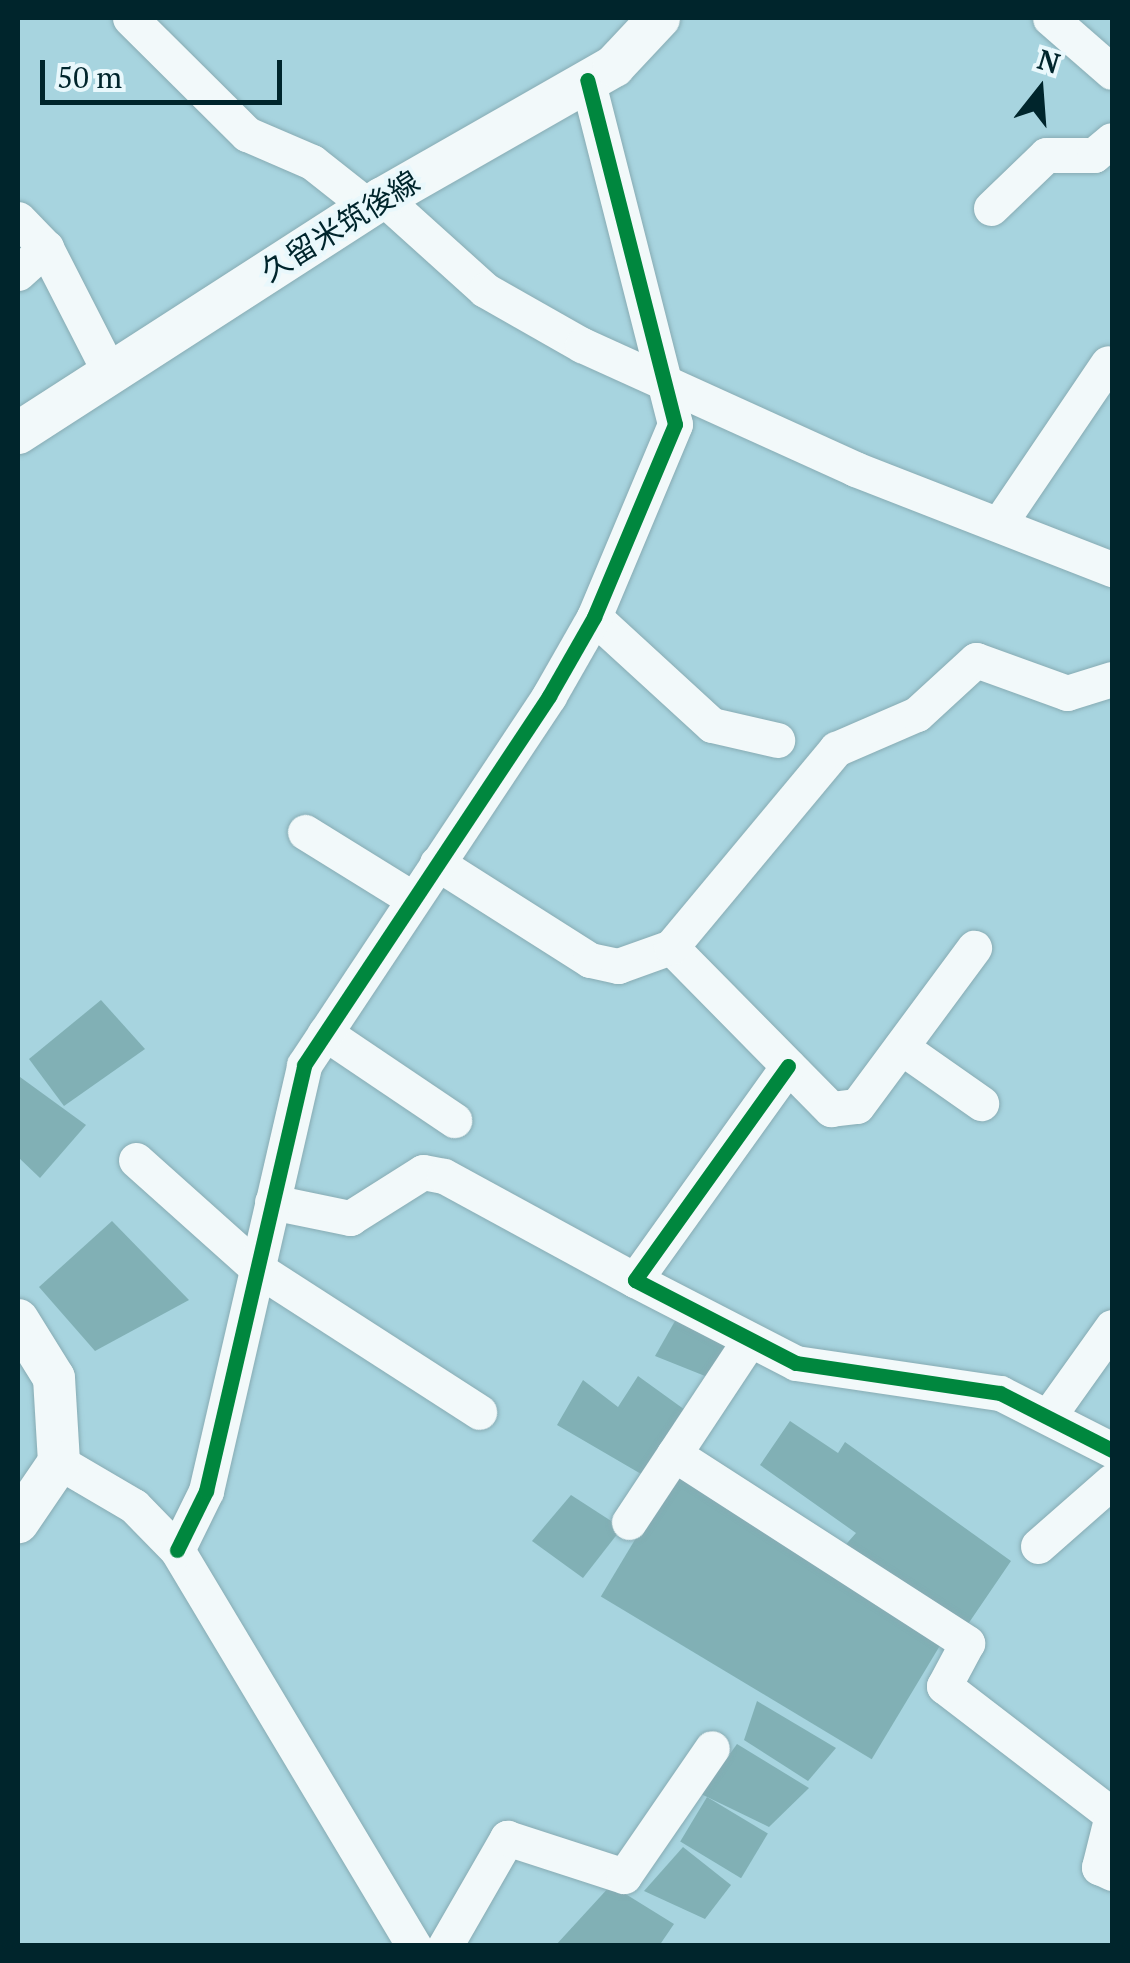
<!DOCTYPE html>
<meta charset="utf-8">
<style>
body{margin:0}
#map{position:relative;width:1130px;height:1963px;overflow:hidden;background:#a7d4df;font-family:"PT Serif","Noto Sans JP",serif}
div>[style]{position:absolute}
.building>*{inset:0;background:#81b0b5;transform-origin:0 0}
.roads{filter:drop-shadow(0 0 2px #87abb3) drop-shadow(0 0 2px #87abb3)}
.minor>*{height:35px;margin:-17.5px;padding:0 17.5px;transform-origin:17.5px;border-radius:17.5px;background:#f2f9fa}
.major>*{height:42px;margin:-21px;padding:0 21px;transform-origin:21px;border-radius:21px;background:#f2f9fa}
.cycleway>*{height:15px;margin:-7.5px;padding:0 7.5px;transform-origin:7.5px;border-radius:7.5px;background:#00873e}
span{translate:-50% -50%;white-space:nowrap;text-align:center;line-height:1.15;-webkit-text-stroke:8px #e9f8fc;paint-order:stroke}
.street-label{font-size:30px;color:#00252c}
.frame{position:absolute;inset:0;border:20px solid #00252c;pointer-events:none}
.north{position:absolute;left:990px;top:40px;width:100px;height:100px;-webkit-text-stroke:8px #e9f8fc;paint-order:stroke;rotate:17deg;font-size:28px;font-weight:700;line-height:40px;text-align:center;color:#00252c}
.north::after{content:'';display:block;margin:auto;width:35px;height:45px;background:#00252c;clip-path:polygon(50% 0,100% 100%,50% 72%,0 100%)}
.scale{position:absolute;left:40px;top:60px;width:242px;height:45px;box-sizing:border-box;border:5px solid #00252c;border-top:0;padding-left:12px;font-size:30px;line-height:35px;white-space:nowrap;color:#00252c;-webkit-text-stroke:8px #e9f8fc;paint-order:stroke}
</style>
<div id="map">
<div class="building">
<div style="clip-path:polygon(101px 1000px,145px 1049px,64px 1106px,29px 1059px)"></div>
<div style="clip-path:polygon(20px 1077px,86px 1125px,40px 1178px,18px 1157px)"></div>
<div style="clip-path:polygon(112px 1221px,189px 1300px,95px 1351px,39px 1287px)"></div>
<div style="clip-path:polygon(679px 1314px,734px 1350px,710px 1378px,655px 1356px)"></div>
<div style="clip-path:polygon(638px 1376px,692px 1415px,648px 1478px,557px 1425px,583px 1380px,618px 1407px)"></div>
<div style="clip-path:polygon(790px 1421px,838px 1453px,845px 1442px,1011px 1561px,964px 1630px,841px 1550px,856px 1533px,760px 1465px)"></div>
<div style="left:675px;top:1473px;width:316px;height:144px;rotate:31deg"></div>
<div style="clip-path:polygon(571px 1495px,622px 1528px,583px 1578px,532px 1541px)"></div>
<div style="clip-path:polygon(757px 1701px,836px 1748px,808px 1781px,744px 1740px)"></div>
<div style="clip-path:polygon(737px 1744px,809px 1788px,769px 1827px,701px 1794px)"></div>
<div style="left:707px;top:1797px;width:71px;height:52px;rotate:31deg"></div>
<div style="clip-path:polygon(683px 1847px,731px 1885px,705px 1919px,644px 1891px)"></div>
<div style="clip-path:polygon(611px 1885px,674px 1924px,659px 1946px,555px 1946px)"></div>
</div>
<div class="roads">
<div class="minor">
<div style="left:130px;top:18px;width:165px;rotate:44.8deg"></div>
<div style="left:247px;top:134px;width:71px;rotate:23.3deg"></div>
<div style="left:312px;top:162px;width:73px;rotate:38.3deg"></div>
<div style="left:1050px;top:18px;width:82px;rotate:41.1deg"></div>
<div style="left:383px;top:198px;width:137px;rotate:42deg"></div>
<div style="left:485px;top:290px;width:112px;rotate:29.6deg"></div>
<div style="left:582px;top:345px;width:300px;rotate:24.4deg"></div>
<div style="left:855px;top:469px;width:276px;rotate:21.3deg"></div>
<div style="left:991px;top:208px;width:76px;rotate:-43.9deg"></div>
<div style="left:1046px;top:155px;width:48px"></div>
<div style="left:1094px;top:155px;width:23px;rotate:-40deg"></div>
<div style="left:18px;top:219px;width:40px;rotate:46deg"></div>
<div style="left:46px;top:248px;width:140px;rotate:62.9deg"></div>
<div style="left:18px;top:273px;width:38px;rotate:-42deg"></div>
<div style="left:999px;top:524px;width:194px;rotate:-55.9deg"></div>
<div style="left:594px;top:617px;width:160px;rotate:42.5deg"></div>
<div style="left:712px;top:725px;width:67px;rotate:13deg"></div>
<div style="left:305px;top:832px;width:127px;rotate:31.8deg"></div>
<div style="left:437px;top:863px;width:181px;rotate:32.4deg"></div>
<div style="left:590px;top:960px;width:29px;rotate:12deg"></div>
<div style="left:618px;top:966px;width:56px;rotate:-19.7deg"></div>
<div style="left:671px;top:947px;width:228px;rotate:45.4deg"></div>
<div style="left:831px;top:1109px;width:26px;rotate:-7deg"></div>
<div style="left:857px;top:1106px;width:197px;rotate:-53.5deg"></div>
<div style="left:671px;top:947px;width:258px;rotate:-50.2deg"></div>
<div style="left:836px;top:749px;width:88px;rotate:-23.4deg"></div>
<div style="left:917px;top:714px;width:80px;rotate:-42.5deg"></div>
<div style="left:976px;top:660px;width:97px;rotate:19.9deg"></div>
<div style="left:1067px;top:693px;width:47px;rotate:-17.3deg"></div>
<div style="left:325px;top:1033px;width:156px;rotate:34deg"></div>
<div style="left:901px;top:1047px;width:98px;rotate:35deg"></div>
<div style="left:788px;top:1066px;width:263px;rotate:125.6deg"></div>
<div style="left:635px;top:1280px;width:181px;rotate:27.3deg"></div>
<div style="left:796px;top:1363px;width:206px;rotate:8.4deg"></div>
<div style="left:1000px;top:1393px;width:126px;rotate:27deg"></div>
<div style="left:136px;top:1160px;width:165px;rotate:41.8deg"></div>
<div style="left:259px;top:1270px;width:262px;rotate:32.8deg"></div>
<div style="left:272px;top:1202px;width:80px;rotate:11.6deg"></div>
<div style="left:350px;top:1218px;width:86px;rotate:-32.2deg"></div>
<div style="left:423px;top:1172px;width:21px;rotate:11deg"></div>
<div style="left:444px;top:1176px;width:217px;rotate:28.6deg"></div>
<div style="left:1050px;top:1414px;width:107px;rotate:-54.5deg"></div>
<div style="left:674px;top:1454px;width:349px;rotate:32.8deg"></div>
<div style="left:967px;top:1643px;width:49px;rotate:118.1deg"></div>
<div style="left:944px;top:1686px;width:212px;rotate:37.5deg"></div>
<div style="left:1112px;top:1815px;width:54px;rotate:104deg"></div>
<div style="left:1099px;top:1867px;width:14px;rotate:25deg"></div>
<div style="left:59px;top:1462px;width:87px;rotate:30.4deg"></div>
<div style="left:134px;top:1506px;width:62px;rotate:45.7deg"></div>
<div style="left:177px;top:1550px;width:462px;rotate:59.1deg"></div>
<div style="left:629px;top:1522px;width:212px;rotate:-56.5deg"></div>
<div style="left:1038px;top:1546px;width:98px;rotate:-41.3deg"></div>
<div style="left:177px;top:1550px;width:66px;rotate:-63.8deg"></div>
<div style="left:206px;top:1491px;width:437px;rotate:-77deg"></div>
<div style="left:304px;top:1065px;width:443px;rotate:-56.4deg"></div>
<div style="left:549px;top:696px;width:91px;rotate:-60.3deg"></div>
<div style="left:594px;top:617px;width:209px;rotate:-67.2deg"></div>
<div style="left:675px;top:424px;width:355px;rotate:-104.3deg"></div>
<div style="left:445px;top:1946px;width:125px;rotate:-60.1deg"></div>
<div style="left:507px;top:1838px;width:123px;rotate:18deg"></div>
<div style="left:624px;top:1876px;width:155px;rotate:-55.5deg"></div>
</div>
<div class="major">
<div style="left:18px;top:433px;width:434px;rotate:-32.8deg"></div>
<div style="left:383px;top:198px;width:266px;rotate:-29.7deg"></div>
<div style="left:614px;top:66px;width:66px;rotate:-46.8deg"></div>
<div style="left:18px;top:1320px;width:68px;rotate:58.2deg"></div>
<div style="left:54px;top:1378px;width:84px;rotate:86.6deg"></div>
<div style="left:59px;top:1462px;width:73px;rotate:124.3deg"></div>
</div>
</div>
<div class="cycleway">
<div style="left:788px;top:1066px;width:263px;rotate:125.6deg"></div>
<div style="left:635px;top:1280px;width:181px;rotate:27.3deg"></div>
<div style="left:796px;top:1363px;width:206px;rotate:8.4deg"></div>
<div style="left:1000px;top:1393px;width:126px;rotate:27deg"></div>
<div style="left:177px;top:1550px;width:66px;rotate:-63.8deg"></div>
<div style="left:206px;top:1491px;width:437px;rotate:-77deg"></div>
<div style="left:304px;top:1065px;width:443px;rotate:-56.4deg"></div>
<div style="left:549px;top:696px;width:91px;rotate:-60.3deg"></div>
<div style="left:594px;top:617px;width:209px;rotate:-67.2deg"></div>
<div style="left:675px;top:424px;width:355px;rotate:-104.3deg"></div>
</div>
<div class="street-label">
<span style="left:340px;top:226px;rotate:-32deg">久留米筑後線</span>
</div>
<div class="frame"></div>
<div class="north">N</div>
<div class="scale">50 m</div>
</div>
